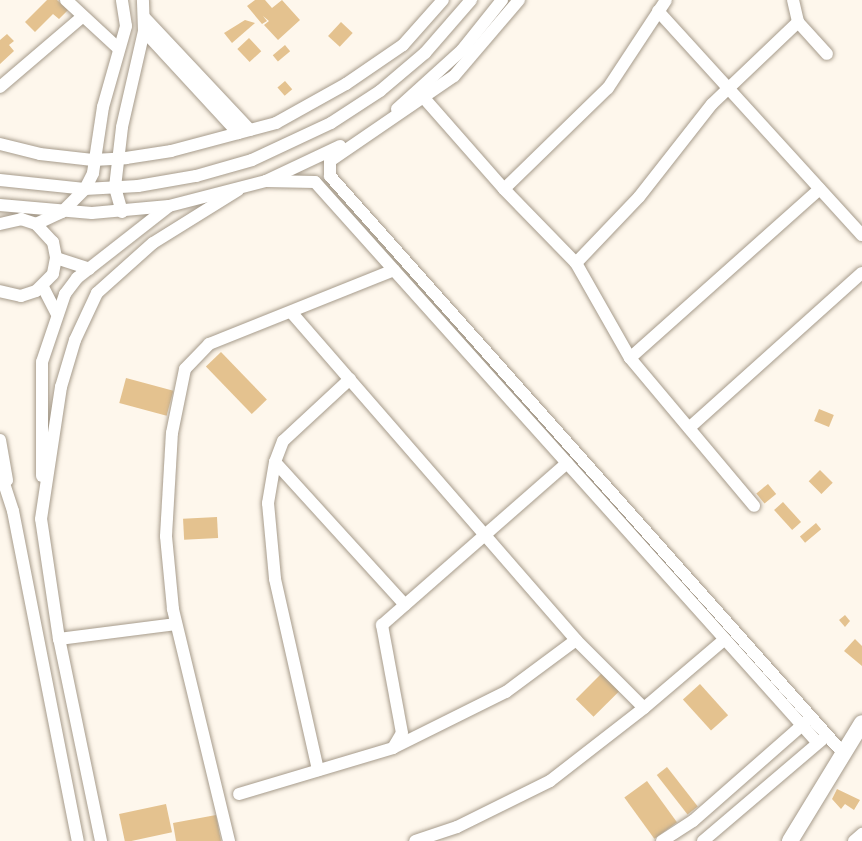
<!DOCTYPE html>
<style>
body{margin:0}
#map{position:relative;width:862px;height:841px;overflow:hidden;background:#fef7ec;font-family:"Alegreya Sans",sans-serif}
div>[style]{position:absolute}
.building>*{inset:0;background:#e4c28f;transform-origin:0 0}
.roads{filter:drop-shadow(0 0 2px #a69b8b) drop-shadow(0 0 2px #a69b8b)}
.minor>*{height:12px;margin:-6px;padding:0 6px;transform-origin:6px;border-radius:6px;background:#fff}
.major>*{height:16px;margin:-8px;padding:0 8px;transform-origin:8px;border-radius:8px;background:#fff}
span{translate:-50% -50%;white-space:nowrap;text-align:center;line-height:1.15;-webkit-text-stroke:6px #fef7ec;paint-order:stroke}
</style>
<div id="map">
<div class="building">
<div style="clip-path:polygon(47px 0,57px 0,68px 10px,59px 19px,53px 14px,35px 32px,25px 22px)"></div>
<div style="clip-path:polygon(255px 0,265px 0,272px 8px,282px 0,300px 20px,278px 40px,264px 25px,269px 21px,263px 16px,267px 21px,262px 24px,247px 6px)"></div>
<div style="clip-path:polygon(245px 20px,255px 23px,232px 43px,224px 33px)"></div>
<div style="left:341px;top:22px;width:16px;height:19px;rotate:43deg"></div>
<div style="clip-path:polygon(7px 34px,14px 41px,9px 45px,14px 51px,0 64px,0 40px)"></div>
<div style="left:249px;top:38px;width:18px;height:16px;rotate:47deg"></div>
<div style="left:285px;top:45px;width:8px;height:16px;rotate:50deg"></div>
<div style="left:285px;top:81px;width:11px;height:10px;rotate:49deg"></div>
<div style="left:221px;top:352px;width:66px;height:21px;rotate:46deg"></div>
<div style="left:126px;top:378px;width:49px;height:26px;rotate:15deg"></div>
<div style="left:819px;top:409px;width:16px;height:13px;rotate:22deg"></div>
<div style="left:820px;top:470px;width:18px;height:16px;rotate:45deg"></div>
<div style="left:768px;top:484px;width:13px;height:15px;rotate:51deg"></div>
<div style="left:783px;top:502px;width:27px;height:12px;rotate:48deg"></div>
<div style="left:217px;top:517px;width:21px;height:34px;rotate:87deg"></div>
<div style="left:816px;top:523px;width:8px;height:21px;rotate:50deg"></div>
<div style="clip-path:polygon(845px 615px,850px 621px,845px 627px,839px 620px)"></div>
<div style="clip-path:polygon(855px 639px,862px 646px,862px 666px,844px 651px)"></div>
<div style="left:602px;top:673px;width:25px;height:37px;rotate:45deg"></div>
<div style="left:700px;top:684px;width:42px;height:23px;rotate:48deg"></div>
<div style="left:667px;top:767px;width:50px;height:13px;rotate:52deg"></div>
<div style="left:647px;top:781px;width:51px;height:28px;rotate:54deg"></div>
<div style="clip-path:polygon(837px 789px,860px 800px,854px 810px,845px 804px,841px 809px,832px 799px)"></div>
<div style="left:166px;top:804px;width:29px;height:48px;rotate:78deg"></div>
<div style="clip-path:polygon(216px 815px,221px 841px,176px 841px,173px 823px)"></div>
</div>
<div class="roads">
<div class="minor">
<div style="left:66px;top:0;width:72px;rotate:42.8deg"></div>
<div style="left:519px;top:0;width:100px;rotate:130.5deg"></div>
<div style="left:454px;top:76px;width:150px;rotate:145.6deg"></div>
<div style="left:330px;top:161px;width:15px;rotate:90deg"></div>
<div style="left:330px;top:176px;width:772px;rotate:48.36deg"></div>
<div style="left:793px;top:0;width:23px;rotate:77deg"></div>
<div style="left:658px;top:11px;width:303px;rotate:47.7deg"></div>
<div style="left:144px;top:17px;width:155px;rotate:46.8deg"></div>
<div style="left:144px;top:31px;width:139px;rotate:47.3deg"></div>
<div style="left:0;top:87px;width:109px;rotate:-40.5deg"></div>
<div style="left:424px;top:98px;width:121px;rotate:48.7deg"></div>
<div style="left:504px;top:189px;width:145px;rotate:-44.2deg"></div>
<div style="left:608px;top:88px;width:105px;rotate:-56.6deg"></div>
<div style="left:397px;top:109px;width:88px;rotate:-42.2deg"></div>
<div style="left:462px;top:50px;width:64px;rotate:-51.3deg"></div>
<div style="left:0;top:144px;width:41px;rotate:14deg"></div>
<div style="left:40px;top:154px;width:53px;rotate:6.5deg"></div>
<div style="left:93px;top:160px;width:33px;rotate:-3deg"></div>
<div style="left:126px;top:158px;width:46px;rotate:-8.8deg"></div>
<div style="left:171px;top:151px;width:109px;rotate:-14.9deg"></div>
<div style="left:276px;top:123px;width:80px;rotate:-29.1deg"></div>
<div style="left:346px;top:84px;width:69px;rotate:-34.4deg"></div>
<div style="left:403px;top:45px;width:60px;rotate:-48.4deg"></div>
<div style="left:0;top:180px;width:85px;rotate:6deg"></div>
<div style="left:85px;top:189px;width:53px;rotate:-3.2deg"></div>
<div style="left:138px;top:186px;width:59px;rotate:-9.8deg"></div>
<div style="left:196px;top:176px;width:58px;rotate:-15.9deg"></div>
<div style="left:252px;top:160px;width:87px;rotate:-25.1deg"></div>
<div style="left:331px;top:123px;width:59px;rotate:-33.1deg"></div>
<div style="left:380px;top:91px;width:59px;rotate:-40.2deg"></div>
<div style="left:425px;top:53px;width:70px;rotate:-49deg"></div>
<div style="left:266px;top:181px;width:49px;rotate:1.2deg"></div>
<div style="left:315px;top:182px;width:753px;rotate:48.12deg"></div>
<div style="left:504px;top:189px;width:103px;rotate:45.8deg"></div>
<div style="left:576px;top:263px;width:109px;rotate:60.4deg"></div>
<div style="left:630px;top:358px;width:193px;rotate:50deg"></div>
<div style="left:0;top:205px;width:92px;rotate:5deg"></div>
<div style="left:92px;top:213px;width:77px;rotate:-5.2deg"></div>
<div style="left:169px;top:206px;width:100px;rotate:-14.5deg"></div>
<div style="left:266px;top:181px;width:82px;rotate:-25.3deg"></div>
<div style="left:122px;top:212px;width:26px;rotate:-106deg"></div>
<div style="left:115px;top:187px;width:60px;rotate:-83.3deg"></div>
<div style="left:122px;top:127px;width:98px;rotate:-77.1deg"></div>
<div style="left:144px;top:31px;width:31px;rotate:-92deg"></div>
<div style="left:0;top:224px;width:22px;rotate:-13deg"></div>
<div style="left:21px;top:219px;width:16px;rotate:18deg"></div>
<div style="left:36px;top:224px;width:25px;rotate:47deg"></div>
<div style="left:53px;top:242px;width:16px;rotate:79deg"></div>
<div style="left:56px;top:258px;width:16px;rotate:101deg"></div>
<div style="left:53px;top:274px;width:24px;rotate:135deg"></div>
<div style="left:36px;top:291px;width:16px;rotate:162deg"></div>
<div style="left:21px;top:296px;width:22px;rotate:-167deg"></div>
<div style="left:36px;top:224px;width:29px;rotate:-25deg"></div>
<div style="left:62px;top:212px;width:33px;rotate:-45deg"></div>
<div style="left:85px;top:189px;width:18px;rotate:-63deg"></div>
<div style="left:93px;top:173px;width:67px;rotate:-81.4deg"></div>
<div style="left:103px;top:107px;width:84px;rotate:-74.1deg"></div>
<div style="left:126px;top:26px;width:26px;rotate:-99deg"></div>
<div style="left:56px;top:258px;width:35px;rotate:18deg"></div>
<div style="left:576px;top:263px;width:91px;rotate:-46.3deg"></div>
<div style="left:639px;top:197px;width:118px;rotate:-51.9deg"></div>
<div style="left:712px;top:104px;width:119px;rotate:-43.6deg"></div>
<div style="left:798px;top:22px;width:43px;rotate:47.8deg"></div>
<div style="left:43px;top:287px;width:31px;rotate:63deg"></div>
<div style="left:291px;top:312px;width:435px;rotate:49deg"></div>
<div style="left:630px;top:358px;width:254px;rotate:-41.7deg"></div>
<div style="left:350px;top:379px;width:91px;rotate:137.2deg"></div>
<div style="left:283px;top:441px;width:22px;rotate:111deg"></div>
<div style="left:275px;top:462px;width:193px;rotate:47.7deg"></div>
<div style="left:689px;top:428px;width:232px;rotate:-41.9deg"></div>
<div style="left:0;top:440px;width:41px;rotate:80.1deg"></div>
<div style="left:275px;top:462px;width:42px;rotate:99.7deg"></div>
<div style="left:268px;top:503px;width:76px;rotate:84.7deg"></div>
<div style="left:275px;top:579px;width:196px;rotate:77.3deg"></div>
<div style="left:0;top:471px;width:42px;rotate:72deg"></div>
<div style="left:13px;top:511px;width:336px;rotate:78.9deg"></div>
<div style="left:42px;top:476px;width:114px;rotate:-90deg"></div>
<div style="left:42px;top:362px;width:72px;rotate:-71.3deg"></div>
<div style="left:65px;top:294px;width:20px;rotate:-53deg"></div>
<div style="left:77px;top:278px;width:115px;rotate:-38deg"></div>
<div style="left:59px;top:639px;width:118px;rotate:-7.3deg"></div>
<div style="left:644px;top:708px;width:106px;rotate:-40.4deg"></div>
<div style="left:393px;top:748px;width:126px;rotate:-26.4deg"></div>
<div style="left:506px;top:692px;width:87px;rotate:-36.6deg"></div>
<div style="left:576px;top:640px;width:96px;rotate:45deg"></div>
<div style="left:644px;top:708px;width:119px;rotate:142.2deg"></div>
<div style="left:550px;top:781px;width:104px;rotate:153.7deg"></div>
<div style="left:457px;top:827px;width:44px;rotate:161.6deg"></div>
<div style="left:239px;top:794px;width:161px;rotate:-16.6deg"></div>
<div style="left:393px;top:748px;width:17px;rotate:-59deg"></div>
<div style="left:402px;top:733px;width:110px;rotate:-100.5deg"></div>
<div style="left:382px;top:625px;width:246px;rotate:-41.2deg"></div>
<div style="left:101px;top:841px;width:206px;rotate:-101.7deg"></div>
<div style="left:59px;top:639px;width:121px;rotate:-98.5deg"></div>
<div style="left:41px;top:519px;width:134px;rotate:-81.4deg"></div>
<div style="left:61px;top:387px;width:49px;rotate:-73.4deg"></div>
<div style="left:75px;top:340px;width:52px;rotate:-64.9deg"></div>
<div style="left:97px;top:293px;width:75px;rotate:-41.8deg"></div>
<div style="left:153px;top:243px;width:100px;rotate:-31.9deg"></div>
<div style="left:229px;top:841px;width:239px;rotate:-103.6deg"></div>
<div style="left:173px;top:609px;width:73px;rotate:-95.5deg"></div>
<div style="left:166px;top:536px;width:103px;rotate:-86.7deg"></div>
<div style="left:172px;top:433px;width:65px;rotate:-78.5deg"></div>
<div style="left:185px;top:369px;width:35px;rotate:-46deg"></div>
<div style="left:209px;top:344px;width:199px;rotate:-21.8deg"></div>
<div style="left:662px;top:841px;width:37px;rotate:-33deg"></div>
<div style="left:693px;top:821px;width:152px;rotate:-41.3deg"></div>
<div style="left:703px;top:841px;width:157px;rotate:-40.4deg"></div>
<div style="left:854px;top:841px;width:11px;rotate:-41deg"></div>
</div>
<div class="major">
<div style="left:790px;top:841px;width:138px;rotate:-58.6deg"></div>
</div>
</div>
</div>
